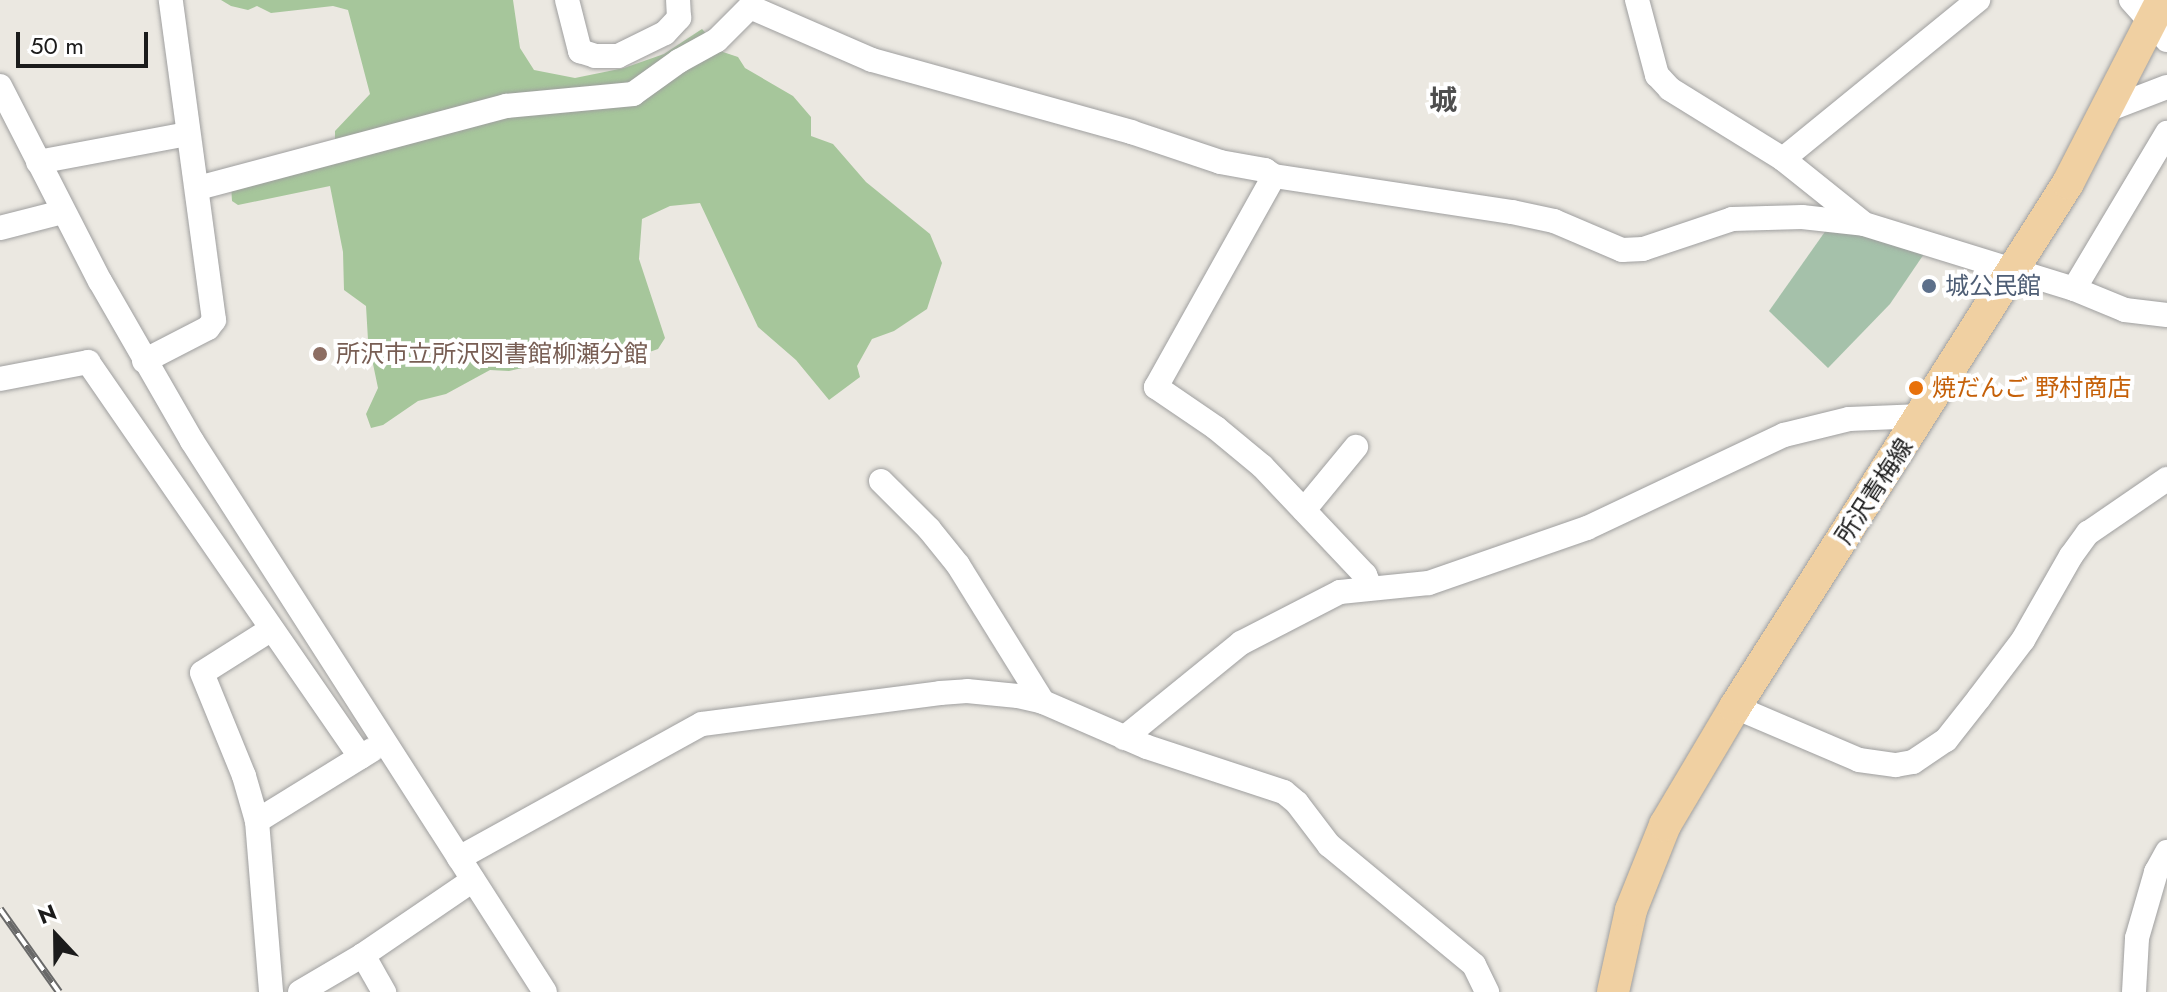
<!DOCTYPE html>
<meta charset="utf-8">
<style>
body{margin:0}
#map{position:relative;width:2167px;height:992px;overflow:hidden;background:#ebe8e1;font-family:Jost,"Noto Sans JP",sans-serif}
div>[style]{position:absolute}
.forest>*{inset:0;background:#a6c69b}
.cemetery>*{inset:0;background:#a5c1aa}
.roads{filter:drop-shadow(0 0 2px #9f9f9f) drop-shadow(0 0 2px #9f9f9f)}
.minor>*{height:24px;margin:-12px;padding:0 12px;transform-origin:12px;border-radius:12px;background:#fff}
.major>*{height:32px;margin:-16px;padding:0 16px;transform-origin:16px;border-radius:16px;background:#f0d0a2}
.rail>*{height:8px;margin-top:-4px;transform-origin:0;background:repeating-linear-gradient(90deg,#fff 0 15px,#696969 0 30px);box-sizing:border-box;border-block:2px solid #696969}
.dots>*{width:22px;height:22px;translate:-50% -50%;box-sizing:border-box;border:4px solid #fff;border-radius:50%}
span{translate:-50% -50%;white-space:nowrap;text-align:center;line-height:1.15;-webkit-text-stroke:8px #fff;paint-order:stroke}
.service-label{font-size:24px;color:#4e5e75}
.left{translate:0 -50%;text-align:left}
.education-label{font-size:24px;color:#785e54}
.food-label{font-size:24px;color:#c56008}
.street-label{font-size:24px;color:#1b1b1b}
.quarter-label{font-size:28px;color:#4e4e4e;font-weight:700}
.north{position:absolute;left:16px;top:896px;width:80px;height:80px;-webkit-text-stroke:6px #fff;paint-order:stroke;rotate:338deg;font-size:22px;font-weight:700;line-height:32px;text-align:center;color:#1b1b1b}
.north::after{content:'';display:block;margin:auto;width:28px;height:36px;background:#1b1b1b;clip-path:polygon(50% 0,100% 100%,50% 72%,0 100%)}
.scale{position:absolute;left:16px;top:32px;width:132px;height:36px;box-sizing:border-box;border:4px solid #1b1b1b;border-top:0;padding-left:10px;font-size:24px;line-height:28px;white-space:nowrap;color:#1b1b1b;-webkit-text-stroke:6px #fff;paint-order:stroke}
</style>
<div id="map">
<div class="forest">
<div style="clip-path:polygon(221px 0,513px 0,520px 48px,534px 70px,575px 78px,624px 68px,664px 54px,702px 29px,723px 52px,738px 57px,745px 68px,793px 96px,811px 117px,811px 136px,833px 144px,866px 182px,930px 234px,942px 263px,927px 309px,894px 331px,872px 339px,857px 366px,860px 377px,829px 400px,796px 360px,758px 327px,700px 203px,670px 206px,642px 219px,639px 259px,665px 338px,658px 349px,632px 358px,621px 355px,614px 342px,567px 356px,548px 354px,531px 366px,509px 371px,490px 370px,446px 394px,418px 401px,383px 425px,371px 428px,366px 414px,378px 388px,368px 340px,366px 306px,344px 290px,343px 252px,330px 186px,238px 205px,232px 201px,231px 185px,335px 157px,335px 131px,370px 94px,348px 10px,333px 6px,271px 13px,257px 6px,248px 10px,231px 6px)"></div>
</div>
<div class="cemetery">
<div style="clip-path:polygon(1829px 226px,1926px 251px,1890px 304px,1828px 368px,1769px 311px)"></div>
</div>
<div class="roads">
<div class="minor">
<div style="left:567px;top:0;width:53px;rotate:75.7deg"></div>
<div style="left:580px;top:51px;width:16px;rotate:18deg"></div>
<div style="left:595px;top:56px;width:23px"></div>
<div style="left:618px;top:56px;width:52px;rotate:-26.1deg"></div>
<div style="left:665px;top:33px;width:21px;rotate:-47deg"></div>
<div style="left:679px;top:18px;width:18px;rotate:-93deg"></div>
<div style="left:1637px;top:0;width:78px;rotate:75.1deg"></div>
<div style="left:1657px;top:75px;width:19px;rotate:47deg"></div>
<div style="left:1670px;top:89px;width:133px;rotate:31.8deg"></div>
<div style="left:1783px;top:159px;width:101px;rotate:38.6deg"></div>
<div style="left:2131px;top:0;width:54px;rotate:48deg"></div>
<div style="left:0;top:86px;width:219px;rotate:62.9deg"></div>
<div style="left:100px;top:281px;width:185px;rotate:60.1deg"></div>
<div style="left:192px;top:441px;width:654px;rotate:57.35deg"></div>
<div style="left:2107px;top:110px;width:64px;rotate:-21deg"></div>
<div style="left:1783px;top:159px;width:252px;rotate:-39.2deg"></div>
<div style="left:38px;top:162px;width:152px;rotate:-10.6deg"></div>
<div style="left:1274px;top:176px;width:242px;rotate:119.2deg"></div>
<div style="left:1156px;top:387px;width:73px;rotate:34.3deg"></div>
<div style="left:1216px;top:428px;width:60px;rotate:39.6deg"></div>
<div style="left:1262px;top:466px;width:150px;rotate:46.6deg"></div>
<div style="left:1365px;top:575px;width:13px;rotate:67deg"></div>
<div style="left:198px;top:188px;width:319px;rotate:-14.9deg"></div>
<div style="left:506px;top:106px;width:128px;rotate:-5.4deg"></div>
<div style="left:633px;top:94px;width:57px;rotate:-35.7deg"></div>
<div style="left:679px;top:61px;width:43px;rotate:-28.9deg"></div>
<div style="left:717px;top:40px;width:47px;rotate:-45deg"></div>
<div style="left:750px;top:7px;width:133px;rotate:23.5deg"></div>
<div style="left:872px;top:60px;width:269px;rotate:15.5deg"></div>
<div style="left:1131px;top:132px;width:94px;rotate:18.6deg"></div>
<div style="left:1220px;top:162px;width:46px;rotate:10.1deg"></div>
<div style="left:1265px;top:170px;width:11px;rotate:34deg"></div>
<div style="left:1274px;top:176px;width:241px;rotate:8.6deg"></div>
<div style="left:1512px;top:212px;width:43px;rotate:12.1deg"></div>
<div style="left:1554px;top:221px;width:74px;rotate:23.1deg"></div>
<div style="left:1622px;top:250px;width:21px;rotate:-3deg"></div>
<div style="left:1643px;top:249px;width:94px;rotate:-18.6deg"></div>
<div style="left:1732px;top:219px;width:70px;rotate:-1.6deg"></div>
<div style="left:1802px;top:217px;width:62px;rotate:6.4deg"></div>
<div style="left:1864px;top:224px;width:220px;rotate:17.2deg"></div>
<div style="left:2074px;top:289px;width:55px;rotate:22.4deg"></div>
<div style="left:2125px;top:310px;width:42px;rotate:6.8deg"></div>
<div style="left:0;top:228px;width:65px;rotate:-14.3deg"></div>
<div style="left:2074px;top:289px;width:182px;rotate:-59.2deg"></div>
<div style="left:144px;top:361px;width:72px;rotate:-27.3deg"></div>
<div style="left:208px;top:328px;width:10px;rotate:-53deg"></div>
<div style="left:214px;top:320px;width:323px;rotate:-97.7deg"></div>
<div style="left:0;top:379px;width:90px;rotate:-10.9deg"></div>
<div style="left:88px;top:362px;width:480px;rotate:55.4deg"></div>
<div style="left:881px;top:481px;width:68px;rotate:45deg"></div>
<div style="left:929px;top:529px;width:46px;rotate:51.1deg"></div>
<div style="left:958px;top:565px;width:161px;rotate:58.2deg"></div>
<div style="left:1304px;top:510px;width:82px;rotate:-50.5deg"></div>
<div style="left:270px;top:630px;width:80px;rotate:147.7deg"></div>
<div style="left:202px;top:673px;width:111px;rotate:67.8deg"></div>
<div style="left:244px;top:776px;width:47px;rotate:73.9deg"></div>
<div style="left:257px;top:821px;width:172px;rotate:85.3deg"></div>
<div style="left:1735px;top:707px;width:135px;rotate:23.1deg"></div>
<div style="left:1859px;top:760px;width:37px;rotate:8deg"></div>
<div style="left:1896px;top:765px;width:17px;rotate:-10deg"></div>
<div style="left:1913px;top:762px;width:40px;rotate:-34deg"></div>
<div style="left:1946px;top:740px;width:53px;rotate:-51.8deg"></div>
<div style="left:1979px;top:698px;width:73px;rotate:-52.8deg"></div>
<div style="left:2023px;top:640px;width:97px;rotate:-60.3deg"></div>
<div style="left:2071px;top:556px;width:29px;rotate:-54deg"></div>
<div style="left:2088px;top:533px;width:96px;rotate:-34.4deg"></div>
<div style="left:1124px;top:738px;width:151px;rotate:-39.1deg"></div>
<div style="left:1241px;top:643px;width:111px;rotate:-27.3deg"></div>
<div style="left:1340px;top:592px;width:89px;rotate:-5.8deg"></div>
<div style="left:1429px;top:583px;width:167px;rotate:-19.2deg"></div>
<div style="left:1587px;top:528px;width:218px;rotate:-25.3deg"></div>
<div style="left:1784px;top:435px;width:67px;rotate:-13.8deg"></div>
<div style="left:1849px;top:419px;width:73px;rotate:-2.4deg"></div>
<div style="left:257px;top:821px;width:135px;rotate:-31.7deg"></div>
<div style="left:459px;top:858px;width:277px;rotate:-28.9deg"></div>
<div style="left:702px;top:724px;width:240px;rotate:-7.4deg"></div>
<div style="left:940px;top:693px;width:27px;rotate:-4deg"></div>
<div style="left:967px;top:691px;width:51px;rotate:5.6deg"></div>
<div style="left:1018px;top:696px;width:26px;rotate:13deg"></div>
<div style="left:1043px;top:702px;width:113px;rotate:23.4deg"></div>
<div style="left:1147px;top:747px;width:144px;rotate:18.2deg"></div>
<div style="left:1284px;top:792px;width:17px;rotate:40deg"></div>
<div style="left:1297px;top:803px;width:53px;rotate:52.7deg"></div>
<div style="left:1329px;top:845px;width:188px;rotate:39.6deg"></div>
<div style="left:1474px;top:965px;width:30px;rotate:64deg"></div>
<div style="left:363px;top:955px;width:43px;rotate:60.4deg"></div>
<div style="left:300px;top:992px;width:73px;rotate:-30.4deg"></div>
<div style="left:363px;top:955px;width:133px;rotate:-34.3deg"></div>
<div style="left:2134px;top:992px;width:54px;rotate:-86.8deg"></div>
<div style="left:2137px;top:938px;width:69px;rotate:-73.9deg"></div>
<div style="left:2156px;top:872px;width:23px;rotate:-61deg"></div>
</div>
<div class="major">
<div style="left:1613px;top:992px;width:84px;rotate:-77.6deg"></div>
<div style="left:1631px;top:910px;width:92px;rotate:-68.2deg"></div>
<div style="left:1665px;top:825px;width:137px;rotate:-59.3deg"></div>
<div style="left:1735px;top:707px;width:621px;rotate:-57.56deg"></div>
<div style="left:2068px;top:183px;width:206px;rotate:-62.8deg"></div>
</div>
</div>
<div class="rail">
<div style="left:0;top:909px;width:102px;rotate:54.6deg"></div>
</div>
<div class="dots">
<div style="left:1929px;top:286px;background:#5c6f8a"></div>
<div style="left:320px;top:354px;background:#8d6e63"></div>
<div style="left:1916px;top:388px;background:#e8710a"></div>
</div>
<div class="service-label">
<span class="left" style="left:1945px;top:286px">城公民館</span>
</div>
<div class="education-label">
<span class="left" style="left:336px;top:354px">所沢市立所沢図書館柳瀬分館</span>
</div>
<div class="food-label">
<span class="left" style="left:1932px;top:388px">焼だんご 野村商店</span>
</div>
<div class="street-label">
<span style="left:1874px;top:491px;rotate:-57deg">所沢青梅線</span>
</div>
<div class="quarter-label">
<span style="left:1443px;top:101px">城</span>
</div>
<div class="north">N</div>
<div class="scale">50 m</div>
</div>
